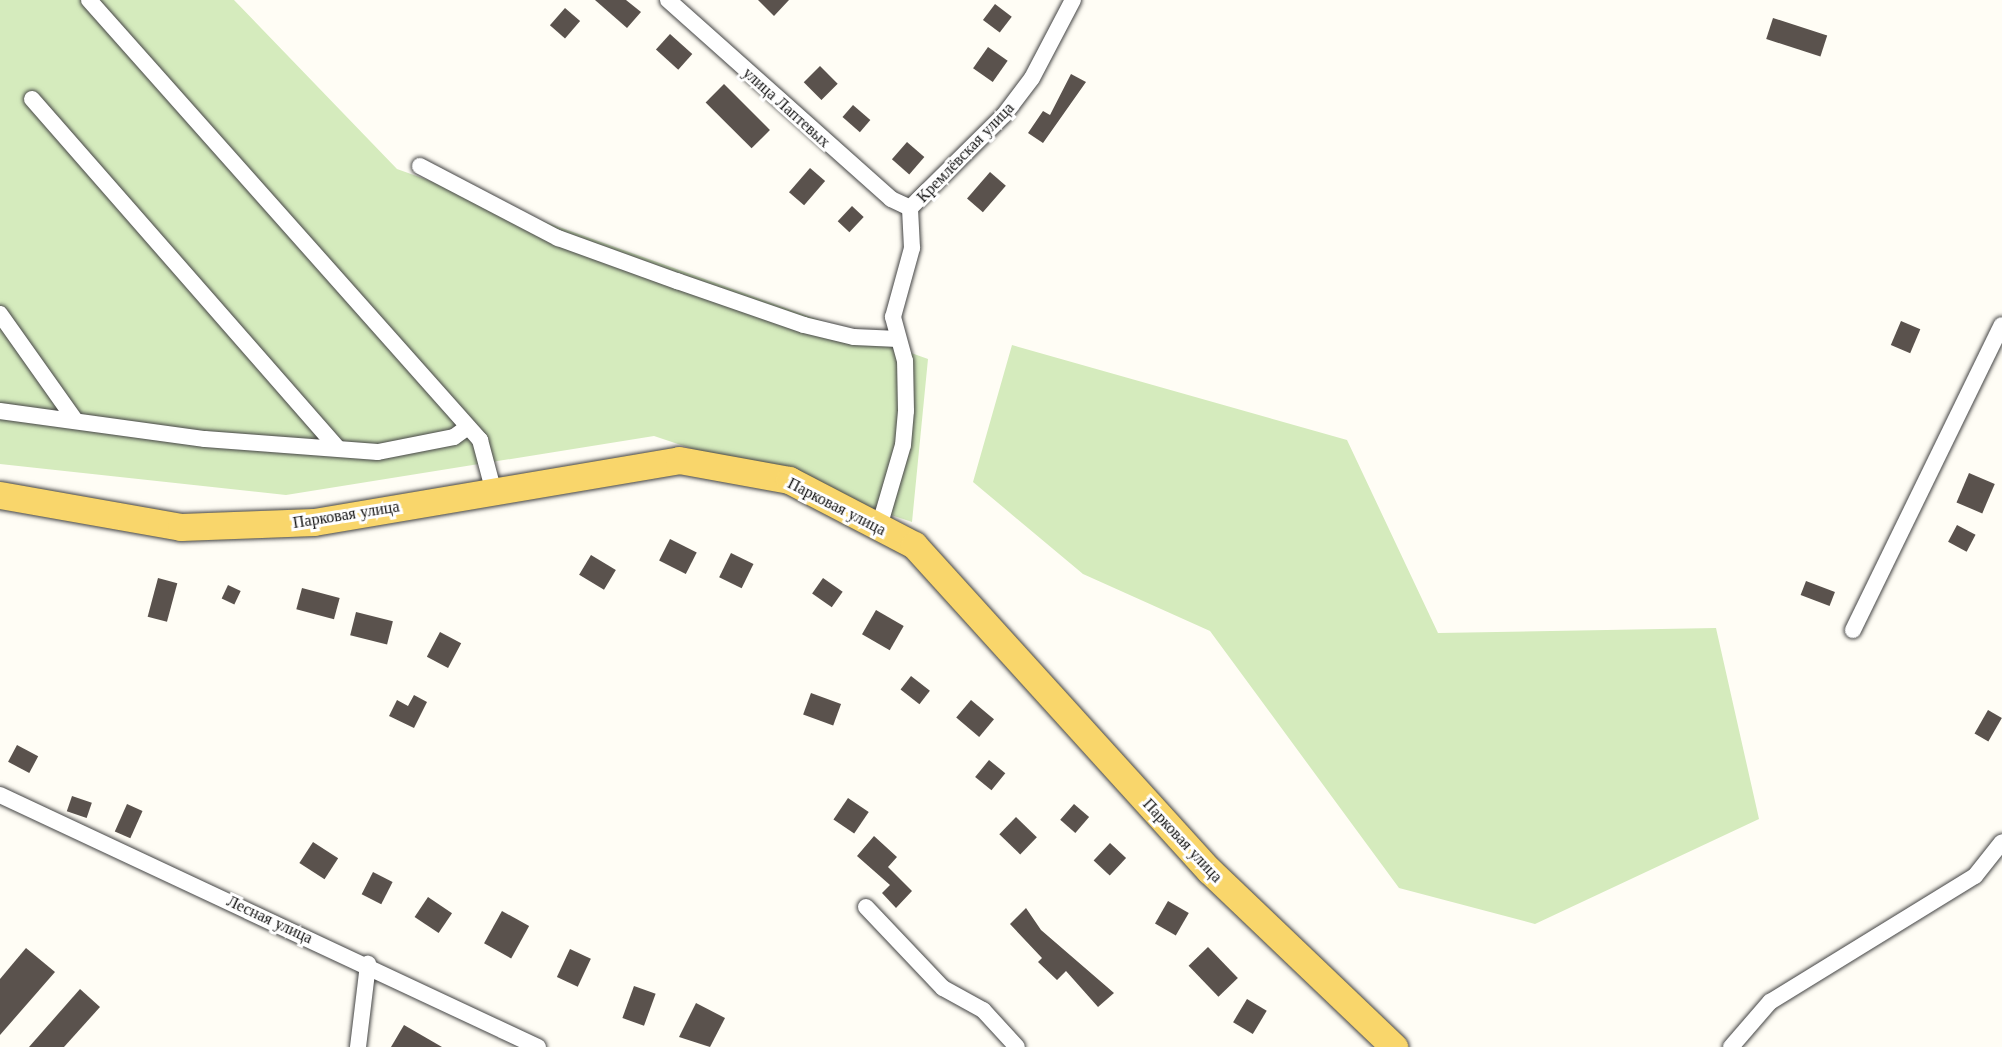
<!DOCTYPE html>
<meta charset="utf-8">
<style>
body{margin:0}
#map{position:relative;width:2002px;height:1047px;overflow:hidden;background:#fffdf5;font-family:"Libre Baskerville",serif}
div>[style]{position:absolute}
.green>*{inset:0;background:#d5ebbd}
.building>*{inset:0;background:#5a524d;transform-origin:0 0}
.roads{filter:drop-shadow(0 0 2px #444) drop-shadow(0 0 2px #444)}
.street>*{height:16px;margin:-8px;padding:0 8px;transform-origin:8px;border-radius:8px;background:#fff}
.primary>*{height:27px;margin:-13.5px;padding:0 13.5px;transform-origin:13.5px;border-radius:13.5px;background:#f9d66b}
span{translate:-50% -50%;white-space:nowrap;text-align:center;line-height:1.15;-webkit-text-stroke:6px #fff;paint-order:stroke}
.street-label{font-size:16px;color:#111}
</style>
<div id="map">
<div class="green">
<div style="clip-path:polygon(0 0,234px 0,397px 169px,928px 359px,912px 522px,654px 436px,286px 495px,0 464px)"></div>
<div style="clip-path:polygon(1012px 345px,1347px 440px,1438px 633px,1716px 628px,1759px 819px,1535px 924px,1399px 888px,1210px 631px,1083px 574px,973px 482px)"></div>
</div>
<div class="building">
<div style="clip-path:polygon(595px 0,626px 0,641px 12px,627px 28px)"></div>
<div style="clip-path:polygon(758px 0,789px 0,774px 16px)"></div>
<div style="left:995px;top:4px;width:21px;height:20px;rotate:37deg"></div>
<div style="left:565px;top:8px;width:20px;height:23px;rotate:41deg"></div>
<div style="left:1773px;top:18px;width:57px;height:22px;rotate:18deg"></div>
<div style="left:670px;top:34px;width:30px;height:21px;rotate:42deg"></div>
<div style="left:988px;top:47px;width:24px;height:26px;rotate:35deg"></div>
<div style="left:820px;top:66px;width:25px;height:23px;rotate:45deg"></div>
<div style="clip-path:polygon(1071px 74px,1086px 82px,1043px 143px,1028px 133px,1043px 111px,1050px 115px)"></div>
<div style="left:724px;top:84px;width:65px;height:26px;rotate:45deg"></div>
<div style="left:853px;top:105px;width:23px;height:16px;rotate:41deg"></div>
<div style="left:907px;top:142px;width:23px;height:23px;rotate:41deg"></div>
<div style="left:810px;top:168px;width:20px;height:32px;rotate:41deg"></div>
<div style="left:990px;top:172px;width:21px;height:35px;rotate:41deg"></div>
<div style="left:852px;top:206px;width:16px;height:21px;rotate:43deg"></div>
<div style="left:1901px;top:321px;width:21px;height:26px;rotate:23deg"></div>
<div style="left:1969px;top:473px;width:28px;height:32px;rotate:23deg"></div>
<div style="left:1957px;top:525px;width:21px;height:19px;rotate:28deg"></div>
<div style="left:670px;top:539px;width:30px;height:24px;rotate:27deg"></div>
<div style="left:731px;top:553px;width:25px;height:27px;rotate:26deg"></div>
<div style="left:591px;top:555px;width:29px;height:23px;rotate:31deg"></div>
<div style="left:158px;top:578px;width:20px;height:40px;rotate:15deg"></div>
<div style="left:823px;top:578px;width:24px;height:19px;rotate:35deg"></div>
<div style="left:1806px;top:581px;width:31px;height:15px;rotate:21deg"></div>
<div style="left:228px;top:585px;width:14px;height:15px;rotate:25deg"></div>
<div style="left:302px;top:588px;width:39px;height:22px;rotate:15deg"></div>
<div style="left:876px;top:610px;width:32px;height:28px;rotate:30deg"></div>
<div style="left:356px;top:612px;width:38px;height:24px;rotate:14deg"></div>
<div style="left:440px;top:632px;width:24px;height:28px;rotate:28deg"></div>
<div style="left:911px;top:676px;width:24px;height:17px;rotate:38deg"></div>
<div style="left:811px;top:693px;width:32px;height:23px;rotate:20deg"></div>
<div style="clip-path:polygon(414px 695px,427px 702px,414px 728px,389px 716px,397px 700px,408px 706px)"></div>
<div style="left:971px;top:700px;width:30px;height:23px;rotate:40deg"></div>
<div style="left:1988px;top:710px;width:16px;height:27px;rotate:30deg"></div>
<div style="left:17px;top:745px;width:24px;height:19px;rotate:28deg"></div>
<div style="left:989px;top:760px;width:21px;height:22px;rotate:39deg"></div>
<div style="left:72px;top:796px;width:21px;height:16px;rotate:19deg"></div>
<div style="left:848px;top:798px;width:25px;height:26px;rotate:34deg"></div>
<div style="left:127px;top:804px;width:17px;height:30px;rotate:24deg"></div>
<div style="left:1074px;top:804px;width:20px;height:21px;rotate:41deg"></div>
<div style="left:1016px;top:817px;width:29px;height:24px;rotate:44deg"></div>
<div style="clip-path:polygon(874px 836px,897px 857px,888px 867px,912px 891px,896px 908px,882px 893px,890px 885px,857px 856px)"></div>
<div style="left:313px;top:842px;width:30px;height:25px;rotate:33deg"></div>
<div style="left:1110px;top:843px;width:22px;height:24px;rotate:43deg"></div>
<div style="left:373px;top:872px;width:22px;height:25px;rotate:27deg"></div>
<div style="left:428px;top:897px;width:29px;height:24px;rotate:34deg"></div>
<div style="left:1168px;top:901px;width:24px;height:26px;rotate:30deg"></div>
<div style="clip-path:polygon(1026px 908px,1041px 930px,1114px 993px,1098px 1007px,1066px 971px,1057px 980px,1038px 962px,1042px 958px,1010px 924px)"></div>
<div style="left:502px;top:911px;width:31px;height:37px;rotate:29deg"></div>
<div style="left:1208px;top:947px;width:43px;height:27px;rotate:46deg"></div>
<div style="clip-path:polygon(26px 948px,55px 972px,0 1035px,0 979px)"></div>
<div style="left:570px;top:949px;width:23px;height:31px;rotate:25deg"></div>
<div style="left:634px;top:986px;width:23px;height:34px;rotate:20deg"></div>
<div style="clip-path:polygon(80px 989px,100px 1007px,64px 1047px,29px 1047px)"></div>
<div style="left:1247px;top:999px;width:23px;height:27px;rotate:31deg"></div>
<div style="clip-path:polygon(696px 1003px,725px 1018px,710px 1047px,679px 1037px)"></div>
<div style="clip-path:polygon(404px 1025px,442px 1047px,391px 1047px)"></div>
</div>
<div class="roads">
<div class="street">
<div style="left:89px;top:0;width:589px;rotate:48.37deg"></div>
<div style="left:480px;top:440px;width:51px;rotate:75.1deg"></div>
<div style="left:668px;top:0;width:299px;rotate:41.7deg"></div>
<div style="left:891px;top:199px;width:21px;rotate:25deg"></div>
<div style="left:32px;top:99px;width:463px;rotate:48.8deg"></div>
<div style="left:420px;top:166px;width:156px;rotate:27.6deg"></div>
<div style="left:558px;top:238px;width:127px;rotate:19.9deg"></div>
<div style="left:677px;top:281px;width:134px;rotate:19.1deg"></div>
<div style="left:804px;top:325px;width:51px;rotate:13.5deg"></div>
<div style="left:854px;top:337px;width:44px;rotate:2.6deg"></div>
<div style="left:910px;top:208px;width:132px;rotate:-44.7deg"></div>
<div style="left:1004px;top:115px;width:46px;rotate:-52.9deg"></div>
<div style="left:1032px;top:78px;width:88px;rotate:-62.3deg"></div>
<div style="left:0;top:314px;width:130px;rotate:54.7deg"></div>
<div style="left:0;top:411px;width:207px;rotate:7.8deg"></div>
<div style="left:205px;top:439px;width:173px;rotate:4.3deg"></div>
<div style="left:378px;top:452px;width:77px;rotate:-11.2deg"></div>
<div style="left:454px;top:437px;width:17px;rotate:-36deg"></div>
<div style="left:879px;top:527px;width:85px;rotate:-73.7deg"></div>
<div style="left:903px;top:445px;width:34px;rotate:-85deg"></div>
<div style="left:906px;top:411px;width:50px;rotate:-91.1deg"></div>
<div style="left:905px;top:361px;width:46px;rotate:-105.3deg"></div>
<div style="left:893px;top:317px;width:72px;rotate:-74.6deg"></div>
<div style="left:912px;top:248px;width:40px;rotate:-92.9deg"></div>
<div style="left:1853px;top:630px;width:339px;rotate:-64deg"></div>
<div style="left:0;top:795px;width:594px;rotate:25.1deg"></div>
<div style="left:866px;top:907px;width:112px;rotate:46.5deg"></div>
<div style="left:943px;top:988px;width:46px;rotate:28.8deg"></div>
<div style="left:983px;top:1010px;width:50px;rotate:47.4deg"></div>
<div style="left:358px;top:1047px;width:84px;rotate:-83.1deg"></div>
<div style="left:1731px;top:1047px;width:60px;rotate:-49.1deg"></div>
<div style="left:1770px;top:1002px;width:241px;rotate:-31.6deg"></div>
<div style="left:1975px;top:876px;width:43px;rotate:-51.5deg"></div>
</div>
<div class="primary">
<div style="left:0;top:495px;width:184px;rotate:10deg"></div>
<div style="left:181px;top:527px;width:133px;rotate:-2.2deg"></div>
<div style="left:314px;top:522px;width:370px;rotate:-9.6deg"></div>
<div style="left:679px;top:460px;width:112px;rotate:10.3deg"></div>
<div style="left:789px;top:480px;width:141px;rotate:27.5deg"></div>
<div style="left:914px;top:545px;width:440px;rotate:47.8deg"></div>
<div style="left:1210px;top:871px;width:255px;rotate:43.7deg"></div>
</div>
</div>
<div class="street-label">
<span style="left:787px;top:107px;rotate:42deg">улица Лаптевых</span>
<span style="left:965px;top:152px;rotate:-46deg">Кремлёвская улица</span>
<span style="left:837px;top:506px;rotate:27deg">Парковая улица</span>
<span style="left:346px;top:514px;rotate:-9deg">Парковая улица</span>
<span style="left:1183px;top:840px;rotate:47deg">Парковая улица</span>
<span style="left:270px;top:919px;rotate:25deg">Лесная улица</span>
</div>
</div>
